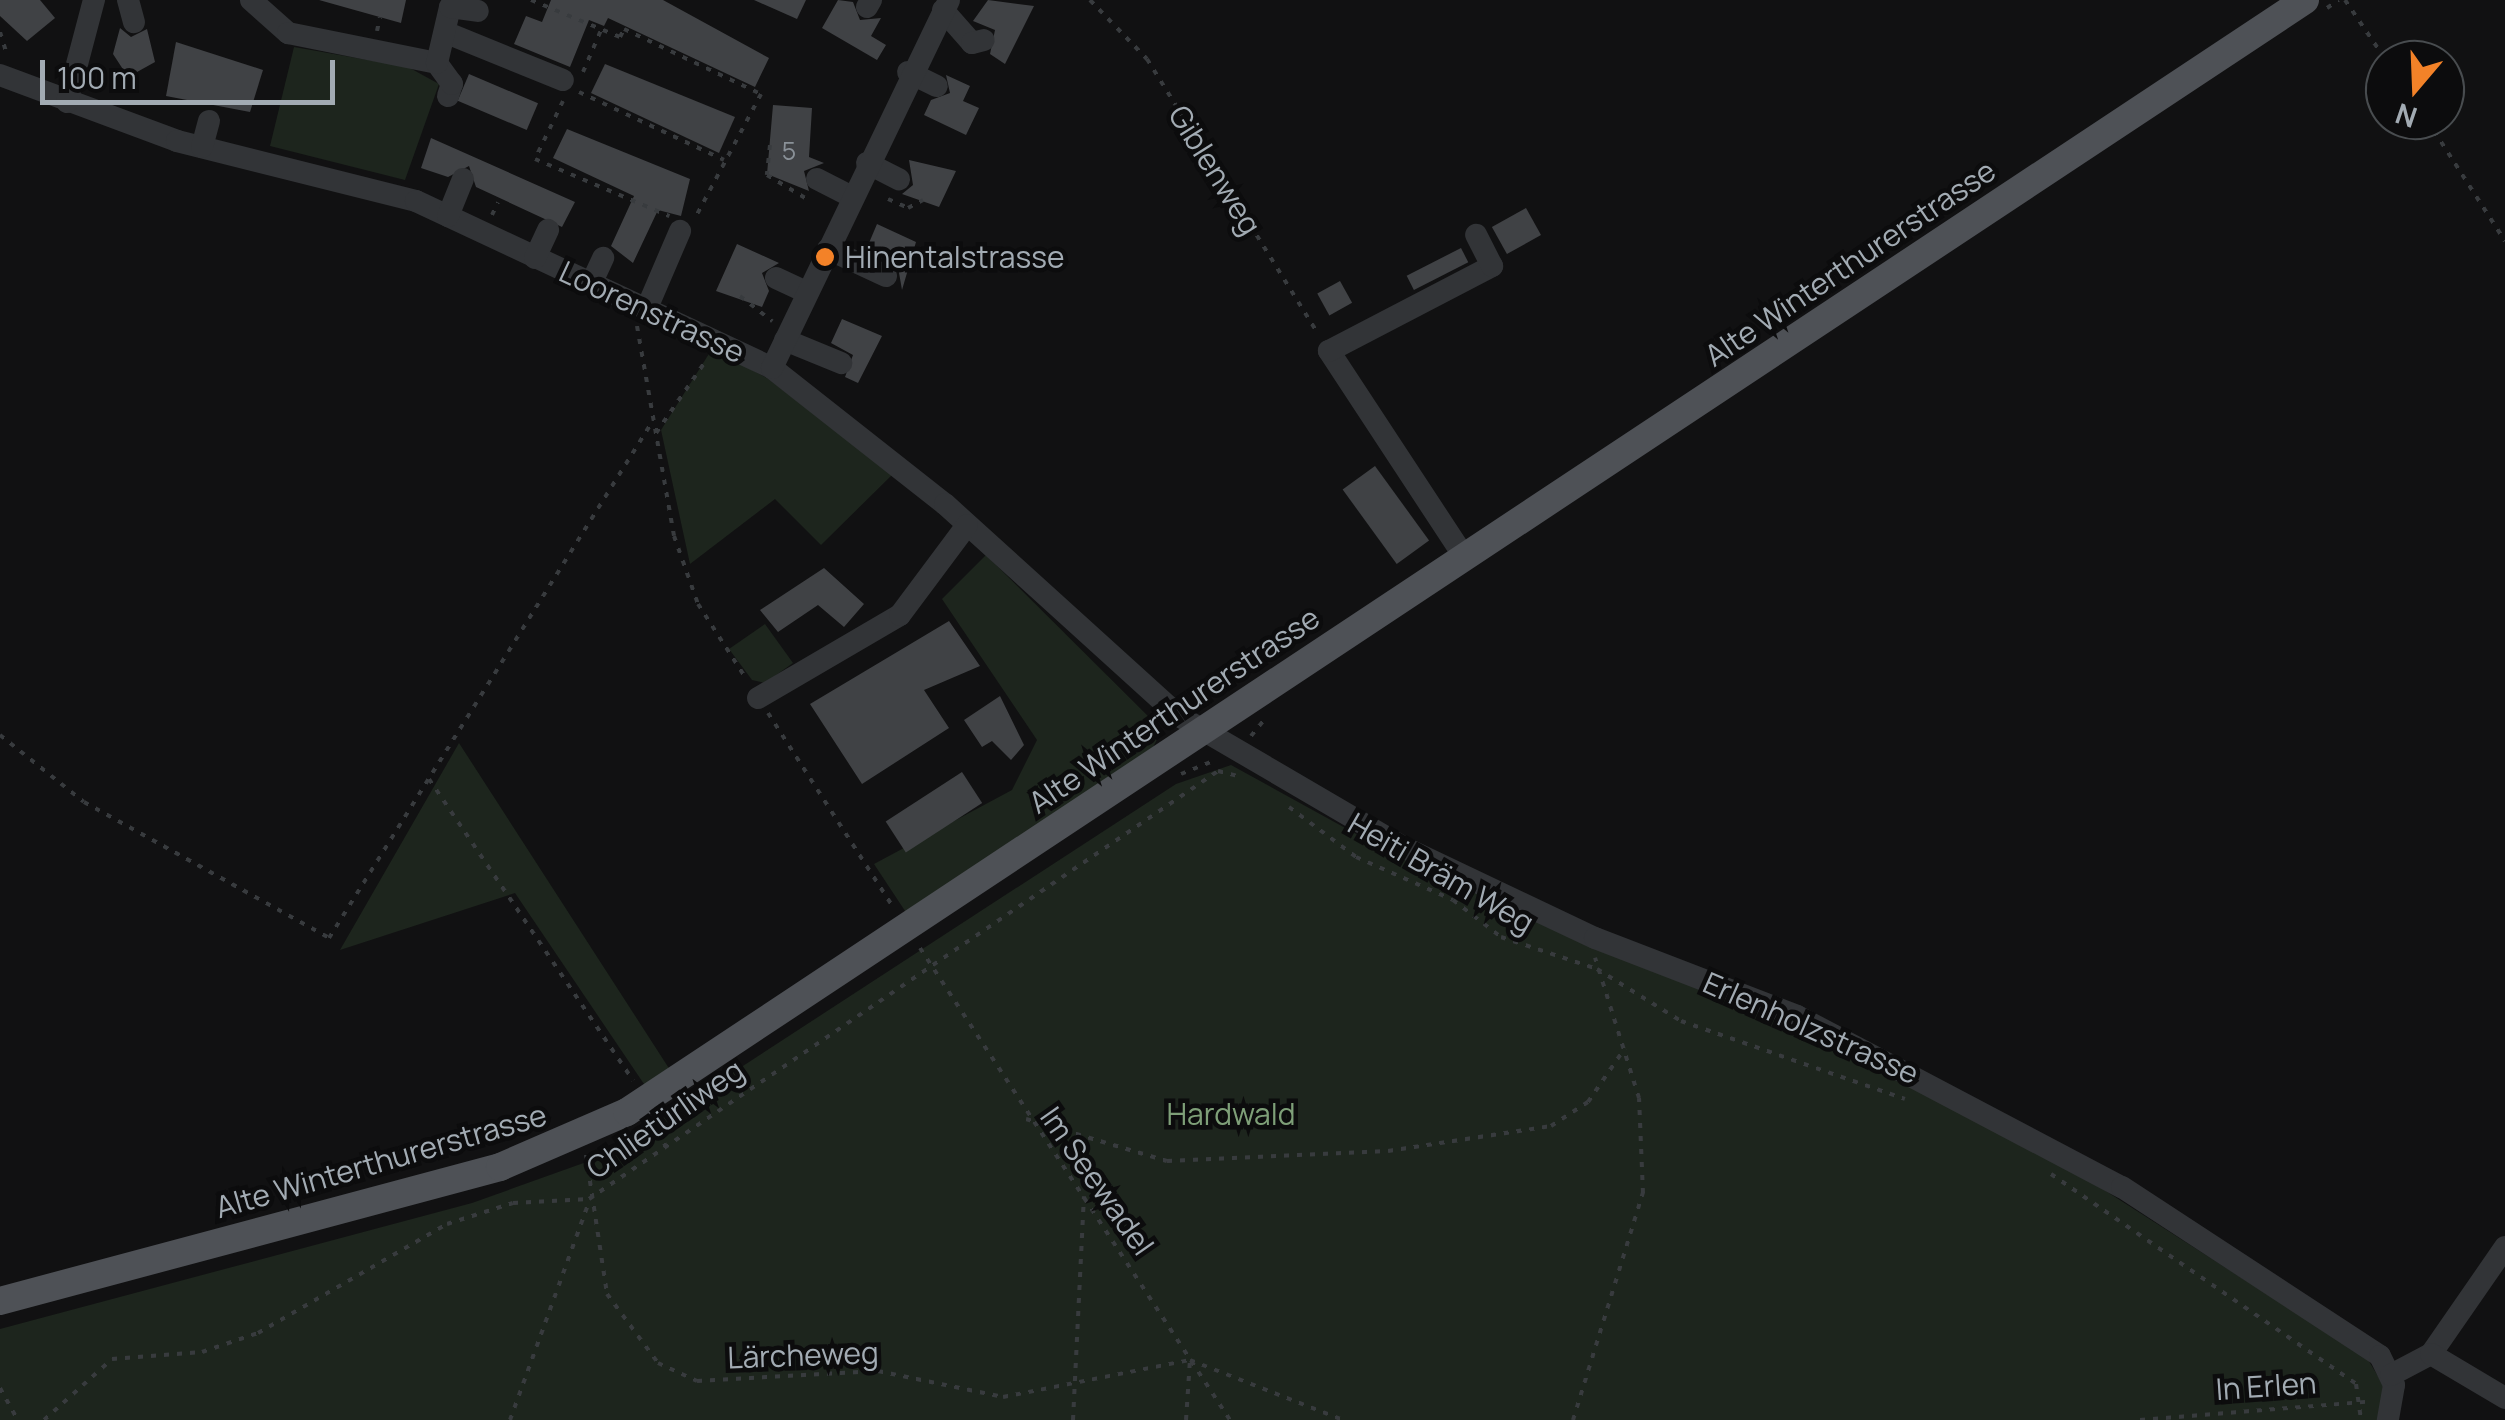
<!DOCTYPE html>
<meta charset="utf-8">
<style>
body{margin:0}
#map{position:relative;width:2505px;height:1420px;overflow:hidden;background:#111112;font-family:Manrope,sans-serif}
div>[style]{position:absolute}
.green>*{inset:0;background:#1d251d}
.building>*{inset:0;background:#404245;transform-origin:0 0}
.path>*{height:4px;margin-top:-2px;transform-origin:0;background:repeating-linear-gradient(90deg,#383b3e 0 5px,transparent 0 13px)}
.minor>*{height:22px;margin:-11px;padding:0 11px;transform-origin:11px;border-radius:11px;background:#323437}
.major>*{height:28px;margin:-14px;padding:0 14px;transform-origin:14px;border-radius:14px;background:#4e5156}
.dots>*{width:28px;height:28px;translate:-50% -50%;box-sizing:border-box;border:5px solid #0c0c0d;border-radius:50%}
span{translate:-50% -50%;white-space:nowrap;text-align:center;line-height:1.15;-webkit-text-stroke:9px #0c0c0d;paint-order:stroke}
.number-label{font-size:25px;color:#8a9198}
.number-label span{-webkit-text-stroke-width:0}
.street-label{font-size:30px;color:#a2abb3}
.poi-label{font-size:30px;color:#a2abb3}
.left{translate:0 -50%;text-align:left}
.park-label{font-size:30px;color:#7e9f78}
.north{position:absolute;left:2365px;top:40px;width:100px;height:100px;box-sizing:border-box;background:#0c0c0d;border:2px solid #484c4f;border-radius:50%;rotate:199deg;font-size:28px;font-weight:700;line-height:40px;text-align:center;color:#a2abb3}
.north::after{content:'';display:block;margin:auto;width:35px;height:45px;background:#f38228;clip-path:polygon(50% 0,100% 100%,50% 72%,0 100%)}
.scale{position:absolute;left:40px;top:60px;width:295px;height:45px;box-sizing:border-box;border:5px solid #a2abb3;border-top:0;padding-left:12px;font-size:30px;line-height:35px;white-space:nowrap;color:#a2abb3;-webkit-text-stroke:8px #0c0c0d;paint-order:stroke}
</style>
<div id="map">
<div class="green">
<div style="clip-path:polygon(294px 47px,408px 67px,439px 84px,405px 180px,270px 146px)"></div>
<div style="clip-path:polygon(712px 349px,767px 378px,893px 474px,821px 545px,775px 499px,690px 564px,661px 430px)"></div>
<div style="clip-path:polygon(986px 555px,1162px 730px,1151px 751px,909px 917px,874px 864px,1012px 790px,1037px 740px,942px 599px)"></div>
<div style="clip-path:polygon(765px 624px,793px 663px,765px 683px,752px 680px,729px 649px)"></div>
<div style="clip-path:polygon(459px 743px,672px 1073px,646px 1087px,515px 893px,340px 950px)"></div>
<div style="clip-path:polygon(1231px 765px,1387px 851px,1798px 1028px,2076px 1172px,2367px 1358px,2385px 1388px,2379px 1420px,0 1420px,0 1329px,472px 1203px,606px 1155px,1176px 784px)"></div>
</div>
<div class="building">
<div style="clip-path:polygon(0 0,40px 0,55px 18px,27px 41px,0 16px)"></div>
<div style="clip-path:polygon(319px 0,406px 0,401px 23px)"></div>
<div style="clip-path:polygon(551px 0,663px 0,769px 58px,755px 87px,608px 18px,604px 26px,589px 20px,570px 67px,514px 44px,526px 16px,542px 22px)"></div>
<div style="clip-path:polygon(754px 0,806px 0,797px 19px)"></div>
<div style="clip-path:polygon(838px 0,853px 2px,860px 20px,881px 18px,871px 36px,886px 45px,877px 60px,822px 28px)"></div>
<div style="clip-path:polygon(988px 0,1034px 6px,1005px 64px,990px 54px,995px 30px,973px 21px)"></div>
<div style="clip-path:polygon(120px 28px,131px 37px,147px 29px,155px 62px,128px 77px,113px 54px)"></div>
<div style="clip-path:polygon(176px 42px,263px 70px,250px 112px,166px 96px)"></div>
<div style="clip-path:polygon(605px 64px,735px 117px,719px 153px,591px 93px)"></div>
<div style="left:469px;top:74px;width:75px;height:29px;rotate:23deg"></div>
<div style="clip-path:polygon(946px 75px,970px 86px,963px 101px,979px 108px,966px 135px,924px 115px,931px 100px,950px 93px)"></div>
<div style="clip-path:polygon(773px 105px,812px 108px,809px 157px,824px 163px,804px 171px,809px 191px,767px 174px)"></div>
<div style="clip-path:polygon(567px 129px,690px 179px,681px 216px,658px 210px,633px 263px,611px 246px,634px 196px,553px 158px)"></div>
<div style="clip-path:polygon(431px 138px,575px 202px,562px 227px,476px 187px,469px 166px,448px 177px,421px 168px)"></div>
<div style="clip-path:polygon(909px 160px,956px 171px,939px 207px,902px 194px,913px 185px)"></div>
<div style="left:1526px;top:208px;width:31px;height:39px;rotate:61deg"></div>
<div style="clip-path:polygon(877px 224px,916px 242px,902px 290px,898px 267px,866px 250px)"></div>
<div style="clip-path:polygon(737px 244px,779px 263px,762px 273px,769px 291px,762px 307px,716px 291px)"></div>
<div style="left:1461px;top:248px;width:16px;height:61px;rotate:63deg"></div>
<div style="left:1340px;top:281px;width:25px;height:26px;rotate:61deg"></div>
<div style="clip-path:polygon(842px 319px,882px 336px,858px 383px,845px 377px,853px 355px,831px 343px)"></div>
<div style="left:1375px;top:466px;width:92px;height:40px;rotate:54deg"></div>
<div style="clip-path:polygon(824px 568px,864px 604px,844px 627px,818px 605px,778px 632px,760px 610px)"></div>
<div style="clip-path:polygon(949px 621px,980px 666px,924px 690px,949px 728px,862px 784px,810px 704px)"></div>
<div style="clip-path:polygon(1000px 696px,1024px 745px,1011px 760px,992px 741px,982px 747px,964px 720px)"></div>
<div style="left:962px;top:772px;width:37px;height:91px;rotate:57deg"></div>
</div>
<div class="path">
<div style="left:531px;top:0;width:96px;rotate:22.6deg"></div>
<div style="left:620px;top:37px;width:9px;rotate:-63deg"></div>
<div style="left:624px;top:29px;width:152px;rotate:25.4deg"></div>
<div style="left:761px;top:94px;width:140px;rotate:118deg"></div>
<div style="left:1090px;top:0;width:82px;rotate:46deg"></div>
<div style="left:1147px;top:59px;width:324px;rotate:58.1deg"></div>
<div style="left:2345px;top:0;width:73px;rotate:55.7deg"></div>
<div style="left:2327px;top:8px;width:14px;rotate:-34deg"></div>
<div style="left:377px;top:31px;width:14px;rotate:-78deg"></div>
<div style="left:0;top:32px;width:24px;rotate:73deg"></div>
<div style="left:583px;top:72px;width:46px;rotate:-66.8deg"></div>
<div style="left:579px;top:92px;width:160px;rotate:25.1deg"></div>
<div style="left:563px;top:101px;width:64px;rotate:115.8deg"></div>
<div style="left:535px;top:159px;width:146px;rotate:23deg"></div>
<div style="left:2427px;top:120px;width:144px;rotate:57.2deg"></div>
<div style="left:770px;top:145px;width:30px;rotate:96deg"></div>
<div style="left:767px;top:175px;width:47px;rotate:31deg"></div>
<div style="left:888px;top:199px;width:22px;rotate:24deg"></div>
<div style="left:908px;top:208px;width:17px;rotate:-28deg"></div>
<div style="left:492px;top:215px;width:14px;rotate:-65deg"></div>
<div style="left:740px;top:296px;width:41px;rotate:38deg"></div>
<div style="left:637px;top:326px;width:213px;rotate:80deg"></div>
<div style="left:674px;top:536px;width:72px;rotate:70.6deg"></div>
<div style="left:698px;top:604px;width:90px;rotate:57.2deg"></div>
<div style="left:656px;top:433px;width:90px;rotate:-55.4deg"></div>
<div style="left:768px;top:713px;width:231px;rotate:57.2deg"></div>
<div style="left:0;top:735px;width:107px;rotate:38.6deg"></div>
<div style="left:84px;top:802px;width:280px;rotate:29deg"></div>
<div style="left:329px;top:938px;width:609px;rotate:-57.95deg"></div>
<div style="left:1251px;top:736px;width:21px;rotate:-51deg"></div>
<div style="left:1218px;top:771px;width:21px;rotate:14deg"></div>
<div style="left:1181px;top:774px;width:35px;rotate:-22deg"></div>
<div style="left:429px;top:779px;width:364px;rotate:55.9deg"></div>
<div style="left:1289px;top:807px;width:84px;rotate:36.7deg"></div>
<div style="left:1356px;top:857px;width:106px;rotate:23.9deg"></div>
<div style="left:1453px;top:900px;width:61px;rotate:37.6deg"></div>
<div style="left:1501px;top:937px;width:101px;rotate:18.4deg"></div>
<div style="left:1597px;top:969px;width:99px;rotate:31.8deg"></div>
<div style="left:1681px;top:1021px;width:237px;rotate:19.2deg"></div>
<div style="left:920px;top:948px;width:565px;rotate:56.7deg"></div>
<div style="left:655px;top:1119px;width:30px;rotate:69deg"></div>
<div style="left:1026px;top:1119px;width:147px;rotate:16.6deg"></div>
<div style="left:1167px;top:1161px;width:221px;rotate:-2.6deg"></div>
<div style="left:1388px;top:1151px;width:165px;rotate:-8.7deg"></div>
<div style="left:1551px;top:1126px;width:44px;rotate:-33deg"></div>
<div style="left:1588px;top:1102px;width:65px;rotate:-55.6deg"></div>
<div style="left:586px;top:1155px;width:141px;rotate:81.4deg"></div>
<div style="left:607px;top:1294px;width:86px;rotate:53.5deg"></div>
<div style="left:658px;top:1363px;width:43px;rotate:24.8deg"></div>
<div style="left:697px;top:1381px;width:181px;rotate:-3.2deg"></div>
<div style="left:878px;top:1371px;width:128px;rotate:11.7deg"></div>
<div style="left:1003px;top:1397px;width:191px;rotate:-11.2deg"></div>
<div style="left:1190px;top:1360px;width:164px;rotate:21.4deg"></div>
<div style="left:2051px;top:1174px;width:370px;rotate:34.5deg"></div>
<div style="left:2356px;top:1384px;width:36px;rotate:82deg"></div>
<div style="left:0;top:1388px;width:37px;rotate:61deg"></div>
<div style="left:44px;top:1420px;width:91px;rotate:-41.9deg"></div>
<div style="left:112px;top:1359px;width:90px;rotate:-4.4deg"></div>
<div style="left:202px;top:1352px;width:59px;rotate:-18.7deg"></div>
<div style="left:258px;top:1333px;width:218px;rotate:-30deg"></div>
<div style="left:447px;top:1224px;width:69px;rotate:-17.7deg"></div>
<div style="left:513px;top:1203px;width:76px;rotate:-3deg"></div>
<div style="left:589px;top:1199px;width:761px;rotate:-34.23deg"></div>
<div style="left:510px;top:1420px;width:230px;rotate:-70.1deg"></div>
<div style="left:1073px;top:1420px;width:224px;rotate:-87.2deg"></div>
<div style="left:1186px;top:1420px;width:60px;rotate:-86.2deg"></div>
<div style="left:1573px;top:1420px;width:238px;rotate:-72.9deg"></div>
<div style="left:1643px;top:1193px;width:95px;rotate:-92.4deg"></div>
<div style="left:1639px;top:1098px;width:147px;rotate:-107.4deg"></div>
<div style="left:2140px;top:1420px;width:226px;rotate:-4.6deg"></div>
</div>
<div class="minor">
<div style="left:128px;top:0;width:23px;rotate:75deg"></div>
<div style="left:251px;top:0;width:50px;rotate:41.7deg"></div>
<div style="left:288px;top:33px;width:152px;rotate:11.4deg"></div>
<div style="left:867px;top:7px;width:8px;rotate:-60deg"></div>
<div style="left:943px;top:10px;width:44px;rotate:48.7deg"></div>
<div style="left:972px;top:43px;width:12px;rotate:-14deg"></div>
<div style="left:447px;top:33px;width:125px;rotate:22.1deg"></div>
<div style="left:908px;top:72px;width:32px;rotate:26deg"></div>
<div style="left:0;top:75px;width:189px;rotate:20.4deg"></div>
<div style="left:177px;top:141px;width:246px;rotate:14.1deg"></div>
<div style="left:416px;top:201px;width:393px;rotate:25.1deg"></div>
<div style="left:772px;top:368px;width:220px;rotate:38.2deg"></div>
<div style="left:945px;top:504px;width:316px;rotate:42.2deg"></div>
<div style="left:1179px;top:716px;width:259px;rotate:30.3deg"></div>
<div style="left:1403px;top:847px;width:212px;rotate:25.4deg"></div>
<div style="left:1595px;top:938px;width:217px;rotate:21.1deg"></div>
<div style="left:1797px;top:1016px;width:367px;rotate:27.8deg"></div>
<div style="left:2122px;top:1187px;width:308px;rotate:33.2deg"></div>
<div style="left:2380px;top:1356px;width:32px;rotate:64deg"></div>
<div style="left:2394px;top:1385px;width:36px;rotate:100deg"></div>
<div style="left:448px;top:96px;width:13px;rotate:-72deg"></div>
<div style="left:452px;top:84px;width:26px;rotate:-126deg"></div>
<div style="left:437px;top:63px;width:57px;rotate:-76.9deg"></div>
<div style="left:450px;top:7px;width:28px;rotate:8deg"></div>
<div style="left:67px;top:102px;width:106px;rotate:-75.2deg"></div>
<div style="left:202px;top:147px;width:27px;rotate:-75deg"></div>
<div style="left:867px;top:163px;width:36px;rotate:27deg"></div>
<div style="left:817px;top:179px;width:39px;rotate:27deg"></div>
<div style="left:448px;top:216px;width:40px;rotate:-68deg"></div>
<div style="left:828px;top:249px;width:64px;rotate:25deg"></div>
<div style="left:535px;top:258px;width:31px;rotate:-65deg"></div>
<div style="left:776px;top:278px;width:35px;rotate:25deg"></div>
<div style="left:591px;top:284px;width:29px;rotate:-65deg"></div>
<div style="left:647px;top:308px;width:84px;rotate:-66.8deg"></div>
<div style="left:785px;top:340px;width:61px;rotate:22.3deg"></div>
<div style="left:772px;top:368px;width:408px;rotate:-64.3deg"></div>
<div style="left:1465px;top:558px;width:248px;rotate:-123.3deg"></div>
<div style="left:1329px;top:351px;width:184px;rotate:-27.5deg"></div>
<div style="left:1492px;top:266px;width:35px;rotate:-117deg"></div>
<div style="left:758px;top:698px;width:164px;rotate:-30.3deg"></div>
<div style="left:900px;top:615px;width:112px;rotate:-53.3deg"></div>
<div style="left:2431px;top:1354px;width:130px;rotate:-55.3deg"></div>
<div style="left:2391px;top:1375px;width:45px;rotate:-27.7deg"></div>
<div style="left:2431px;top:1354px;width:86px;rotate:30.7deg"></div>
</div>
<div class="major">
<div style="left:0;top:1301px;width:518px;rotate:-15deg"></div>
<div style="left:500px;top:1167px;width:138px;rotate:-23.4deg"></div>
<div style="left:627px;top:1112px;width:2013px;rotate:-33.53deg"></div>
</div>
<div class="dots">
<div style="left:825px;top:257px;background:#f38228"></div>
</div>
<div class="number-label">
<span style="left:789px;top:151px">5</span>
</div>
<div class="street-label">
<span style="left:1215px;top:170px;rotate:58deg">Giblenweg</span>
<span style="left:1850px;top:263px;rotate:-34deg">Alte Winterthurerstrasse</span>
<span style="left:652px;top:312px;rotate:25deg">Loorenstrasse</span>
<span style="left:1174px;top:710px;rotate:-34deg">Alte Winterthurerstrasse</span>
<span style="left:1441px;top:873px;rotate:30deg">Heiti Bräm Weg</span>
<span style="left:1811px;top:1028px;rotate:24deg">Erlenholzstrasse</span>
<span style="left:665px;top:1119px;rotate:-35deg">Chlietürliweg</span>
<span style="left:381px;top:1161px;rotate:-16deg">Alte Winterthurerstrasse</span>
<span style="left:1097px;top:1181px;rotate:55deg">Im Seewadel</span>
<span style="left:803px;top:1355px;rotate:-2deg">Lärcheweg</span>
<span style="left:2266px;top:1386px;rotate:-4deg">In Erlen</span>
</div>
<div class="poi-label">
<span class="left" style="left:845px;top:257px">Hinentalstrasse</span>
</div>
<div class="park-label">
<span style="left:1231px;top:1114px">Hardwald</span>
</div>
<div class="north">N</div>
<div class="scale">100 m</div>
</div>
